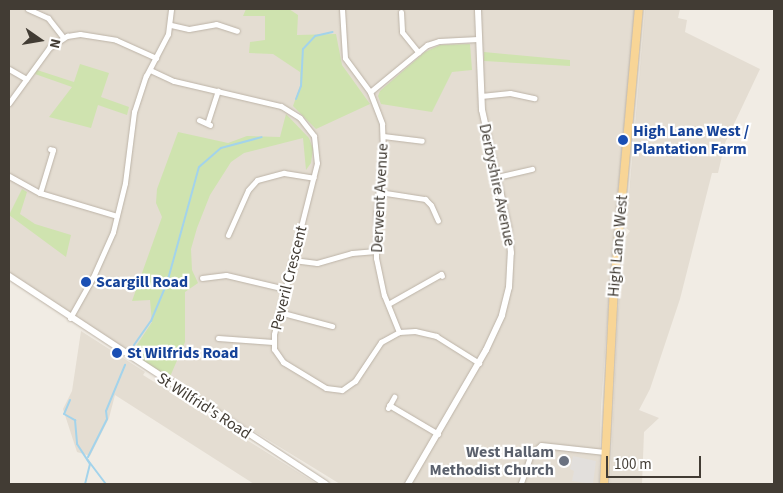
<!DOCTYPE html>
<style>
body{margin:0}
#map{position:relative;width:783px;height:493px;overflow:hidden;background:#f1ece4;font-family:"Source Sans 3",sans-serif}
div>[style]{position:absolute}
.residential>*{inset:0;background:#e4ddd2}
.green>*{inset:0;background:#cfe3af}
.parking>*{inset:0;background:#e2dfdc}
.stream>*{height:2px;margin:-1px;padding:0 1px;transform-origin:1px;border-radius:1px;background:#a3d3eb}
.roads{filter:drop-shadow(0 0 1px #bcb3a7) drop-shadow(0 0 1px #bcb3a7)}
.minor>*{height:5px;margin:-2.5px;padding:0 2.5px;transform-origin:2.5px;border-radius:2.5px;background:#fff}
.tertiary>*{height:6px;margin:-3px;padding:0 3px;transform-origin:3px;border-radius:3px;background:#fff}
.primary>*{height:8px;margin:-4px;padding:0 4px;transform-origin:4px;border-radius:4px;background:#f8d596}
.dots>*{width:14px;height:14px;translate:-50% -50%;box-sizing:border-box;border:2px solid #fff;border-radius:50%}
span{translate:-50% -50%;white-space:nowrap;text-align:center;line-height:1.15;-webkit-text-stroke:4.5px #fff;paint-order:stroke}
.transit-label{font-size:16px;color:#164399;font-weight:700}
.left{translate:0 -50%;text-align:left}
.street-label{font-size:16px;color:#423c34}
.worship-label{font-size:16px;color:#5b616d;font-weight:700}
.right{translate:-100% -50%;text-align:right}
.frame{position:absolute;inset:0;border:10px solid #423c34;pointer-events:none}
.north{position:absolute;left:15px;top:15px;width:50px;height:50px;-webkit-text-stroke:4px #fff;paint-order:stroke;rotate:103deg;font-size:14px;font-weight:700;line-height:20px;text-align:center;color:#423c34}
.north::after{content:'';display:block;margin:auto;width:18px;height:22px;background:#423c34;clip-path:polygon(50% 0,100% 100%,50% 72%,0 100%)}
.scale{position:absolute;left:606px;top:456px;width:95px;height:22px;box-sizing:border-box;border:2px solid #423c34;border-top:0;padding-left:6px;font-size:15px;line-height:18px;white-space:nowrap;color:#423c34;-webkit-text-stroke:4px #fff;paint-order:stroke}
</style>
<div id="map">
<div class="residential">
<div style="clip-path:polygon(9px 9px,635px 9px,612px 256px,601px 408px,599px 484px,340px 484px,169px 379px,9px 272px)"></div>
<div style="clip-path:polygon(645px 9px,680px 9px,678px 18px,687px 20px,685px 32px,760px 69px,725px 143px,718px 173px,712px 173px,680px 299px,650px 389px,639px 410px,659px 418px,644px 432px,642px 484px,610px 484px,618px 310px,625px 238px,630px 231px,626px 228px)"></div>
<div style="clip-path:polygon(81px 331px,145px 372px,143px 375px,317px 484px,254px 484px,115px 395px,109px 418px,90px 456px,77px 452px,63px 409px,72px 391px)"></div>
</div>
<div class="green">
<div style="clip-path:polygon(246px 9px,289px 9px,298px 15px,297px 35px,336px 34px,342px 65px,370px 104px,316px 129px,293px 106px,300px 86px,300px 72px,273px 54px,249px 53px,250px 42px,265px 40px,265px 16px,243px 16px)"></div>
<div style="clip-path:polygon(470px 44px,472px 70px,452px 72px,432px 112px,381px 104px,378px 96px,380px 91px,425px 52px,440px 45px)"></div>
<div style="clip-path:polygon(484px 52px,570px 60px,570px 66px,484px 61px)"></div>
<div style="clip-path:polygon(80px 64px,109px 73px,101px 97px,129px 107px,127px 115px,98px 105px,91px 128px,49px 117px,72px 87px,35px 74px,37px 70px,74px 82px)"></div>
<div style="clip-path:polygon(286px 114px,309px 138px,313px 149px,311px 163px,306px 170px,303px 138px,244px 153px,231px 162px,210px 195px,197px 228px,191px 249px,192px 270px,198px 283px,185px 292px,185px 342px,169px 379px,131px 354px,152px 322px,150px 300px,132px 301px,162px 217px,156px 203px,157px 189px,178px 132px,228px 143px,247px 136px,280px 137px)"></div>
<div style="clip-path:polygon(22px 189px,27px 192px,20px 214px,35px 224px,71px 235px,66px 257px,9px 215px)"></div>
</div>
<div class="parking">
<div style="clip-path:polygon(573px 456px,596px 461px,593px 484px,572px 481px,574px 471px,570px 469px)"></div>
</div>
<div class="stream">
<div style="left:296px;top:99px;width:14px;rotate:-69deg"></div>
<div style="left:301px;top:86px;width:37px;rotate:-87deg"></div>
<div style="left:303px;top:49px;width:18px;rotate:-47deg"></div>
<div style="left:315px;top:36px;width:18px;rotate:-13deg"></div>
<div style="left:134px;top:345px;width:29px;rotate:-55deg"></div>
<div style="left:151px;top:321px;width:41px;rotate:-67.2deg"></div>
<div style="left:167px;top:283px;width:120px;rotate:-74.6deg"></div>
<div style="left:199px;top:167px;width:29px;rotate:-41deg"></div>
<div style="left:221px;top:148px;width:42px;rotate:-15deg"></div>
<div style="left:70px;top:400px;width:15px;rotate:113deg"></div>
<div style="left:64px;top:414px;width:13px;rotate:29deg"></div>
<div style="left:75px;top:420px;width:24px;rotate:85deg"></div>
<div style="left:77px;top:444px;width:24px;rotate:57deg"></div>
<div style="left:90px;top:464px;width:21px;rotate:104deg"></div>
<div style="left:88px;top:457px;width:42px;rotate:-63.4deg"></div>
<div style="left:107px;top:419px;width:8px;rotate:-97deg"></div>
<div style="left:106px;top:411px;width:50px;rotate:-67.6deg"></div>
<div style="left:87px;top:459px;width:31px;rotate:53deg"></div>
</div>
<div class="roads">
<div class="minor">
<div style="left:28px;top:9px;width:22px;rotate:24deg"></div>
<div style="left:48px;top:18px;width:24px;rotate:52deg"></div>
<div style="left:342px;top:9px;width:49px;rotate:86.5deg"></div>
<div style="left:345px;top:58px;width:42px;rotate:53.7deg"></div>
<div style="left:370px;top:92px;width:34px;rotate:69deg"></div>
<div style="left:382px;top:124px;width:27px;rotate:88deg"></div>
<div style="left:383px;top:151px;width:64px;rotate:96.2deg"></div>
<div style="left:376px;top:215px;width:43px;rotate:90deg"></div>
<div style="left:376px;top:258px;width:38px;rotate:78deg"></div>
<div style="left:384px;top:295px;width:40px;rotate:68deg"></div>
<div style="left:401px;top:12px;width:20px;rotate:87deg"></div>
<div style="left:402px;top:32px;width:26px;rotate:51deg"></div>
<div style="left:171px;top:25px;width:18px;rotate:13deg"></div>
<div style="left:189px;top:29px;width:27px;rotate:-10deg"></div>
<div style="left:216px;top:24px;width:22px;rotate:18deg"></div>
<div style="left:9px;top:69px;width:20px;rotate:30deg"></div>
<div style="left:150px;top:70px;width:26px;rotate:25deg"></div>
<div style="left:174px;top:81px;width:110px;rotate:13.2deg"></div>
<div style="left:281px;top:106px;width:22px;rotate:32deg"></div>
<div style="left:300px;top:118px;width:23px;rotate:52deg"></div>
<div style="left:314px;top:136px;width:27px;rotate:84deg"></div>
<div style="left:317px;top:163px;width:176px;rotate:104.1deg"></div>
<div style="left:274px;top:334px;width:15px;rotate:90deg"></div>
<div style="left:274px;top:349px;width:16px;rotate:55deg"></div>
<div style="left:283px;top:362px;width:50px;rotate:31.2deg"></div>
<div style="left:326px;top:388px;width:16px;rotate:7deg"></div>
<div style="left:342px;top:390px;width:16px;rotate:-35deg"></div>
<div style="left:355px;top:381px;width:47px;rotate:-56.3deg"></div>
<div style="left:381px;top:342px;width:21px;rotate:-29deg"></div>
<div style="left:399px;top:332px;width:16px;rotate:-4deg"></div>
<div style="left:415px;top:331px;width:22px;rotate:13deg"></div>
<div style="left:436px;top:336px;width:51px;rotate:32.1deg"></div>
<div style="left:370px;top:92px;width:74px;rotate:-39.5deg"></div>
<div style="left:427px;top:45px;width:13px;rotate:-18deg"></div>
<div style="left:439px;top:41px;width:39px;rotate:-3deg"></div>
<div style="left:481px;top:96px;width:29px;rotate:-6deg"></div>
<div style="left:510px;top:93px;width:25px;rotate:12deg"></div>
<div style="left:9px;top:103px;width:68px;rotate:-54deg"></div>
<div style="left:49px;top:48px;width:22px;rotate:-34deg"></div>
<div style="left:67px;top:36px;width:13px;rotate:-9deg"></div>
<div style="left:80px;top:34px;width:36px;rotate:9deg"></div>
<div style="left:116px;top:40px;width:44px;rotate:24.2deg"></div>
<div style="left:199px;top:120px;width:12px;rotate:24deg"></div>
<div style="left:208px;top:121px;width:32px;rotate:-72deg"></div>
<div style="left:383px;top:136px;width:39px;rotate:7deg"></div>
<div style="left:9px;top:176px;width:35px;rotate:29deg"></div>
<div style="left:40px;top:193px;width:80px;rotate:16.6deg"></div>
<div style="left:497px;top:177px;width:36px;rotate:-13deg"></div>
<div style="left:379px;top:192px;width:47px;rotate:8.7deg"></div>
<div style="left:425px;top:199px;width:8px;rotate:45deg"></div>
<div style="left:431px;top:205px;width:17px;rotate:66deg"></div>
<div style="left:40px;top:193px;width:45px;rotate:-73.2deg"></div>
<div style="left:53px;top:150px;width:3px;rotate:-162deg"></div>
<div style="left:228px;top:235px;width:49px;rotate:-66deg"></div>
<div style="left:248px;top:190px;width:13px;rotate:-48deg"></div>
<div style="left:257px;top:180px;width:28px;rotate:-15deg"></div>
<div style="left:284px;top:173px;width:30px;rotate:9deg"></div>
<div style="left:293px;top:260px;width:24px;rotate:7deg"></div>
<div style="left:317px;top:263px;width:36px;rotate:-16deg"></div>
<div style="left:352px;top:253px;width:24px;rotate:-5deg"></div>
<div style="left:202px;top:278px;width:24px;rotate:-7deg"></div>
<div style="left:226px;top:275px;width:61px;rotate:13.3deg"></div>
<div style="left:388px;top:304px;width:61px;rotate:-29.5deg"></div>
<div style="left:441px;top:274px;width:2px;rotate:63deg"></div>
<div style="left:279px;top:312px;width:55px;rotate:14.8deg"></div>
<div style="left:70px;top:318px;width:47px;rotate:-60.7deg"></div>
<div style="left:93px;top:277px;width:49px;rotate:-66deg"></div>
<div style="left:113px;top:232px;width:50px;rotate:-76.2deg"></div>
<div style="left:125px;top:183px;width:72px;rotate:-82.8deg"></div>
<div style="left:134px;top:112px;width:38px;rotate:-72deg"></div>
<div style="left:146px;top:76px;width:47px;rotate:-62.4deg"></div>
<div style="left:168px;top:34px;width:25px;rotate:-83deg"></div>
<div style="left:218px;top:338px;width:55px;rotate:4.2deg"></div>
<div style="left:389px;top:405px;width:57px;rotate:30.6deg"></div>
<div style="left:388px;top:408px;width:13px;rotate:-61deg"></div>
<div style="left:521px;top:483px;width:31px;rotate:-71deg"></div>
<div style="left:531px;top:454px;width:13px;rotate:-42deg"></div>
<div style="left:541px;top:445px;width:64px;rotate:6.2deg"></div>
</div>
<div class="tertiary">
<div style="left:9px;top:276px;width:379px;rotate:33.3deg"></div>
<div style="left:408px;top:484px;width:155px;rotate:-59.8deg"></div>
<div style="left:486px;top:350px;width:38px;rotate:-65deg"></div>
<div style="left:502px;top:315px;width:29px;rotate:-76deg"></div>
<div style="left:509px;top:287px;width:34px;rotate:-87deg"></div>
<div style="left:511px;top:253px;width:27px;rotate:-96deg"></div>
<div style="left:508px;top:226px;width:119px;rotate:-102.6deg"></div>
<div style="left:482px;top:110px;width:101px;rotate:-92.3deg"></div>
</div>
<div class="primary">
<div style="left:604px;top:484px;width:197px;rotate:-87.1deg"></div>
<div style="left:614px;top:287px;width:279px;rotate:-84.9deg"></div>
</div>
</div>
<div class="dots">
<div style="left:623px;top:140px;background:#1a4fb4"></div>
<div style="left:86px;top:282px;background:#1a4fb4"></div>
<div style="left:117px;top:353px;background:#1a4fb4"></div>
<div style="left:564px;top:461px;background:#6b7280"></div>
</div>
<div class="transit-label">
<span class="left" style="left:633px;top:140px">High Lane West /<br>Plantation Farm</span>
<span class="left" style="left:96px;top:282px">Scargill Road</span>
<span class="left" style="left:127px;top:353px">St Wilfrids Road</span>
</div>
<div class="street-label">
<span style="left:497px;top:185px;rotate:78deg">Derbyshire Avenue</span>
<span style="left:380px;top:198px;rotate:-87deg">Derwent Avenue</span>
<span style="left:618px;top:246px;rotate:-85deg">High Lane West</span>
<span style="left:289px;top:278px;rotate:-76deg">Peveril Crescent</span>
<span style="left:204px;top:406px;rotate:33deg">St Wilfrid's Road</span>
</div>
<div class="worship-label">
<span class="right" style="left:554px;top:461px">West Hallam<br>Methodist Church</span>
</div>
<div class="frame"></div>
<div class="north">N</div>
<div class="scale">100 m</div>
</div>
